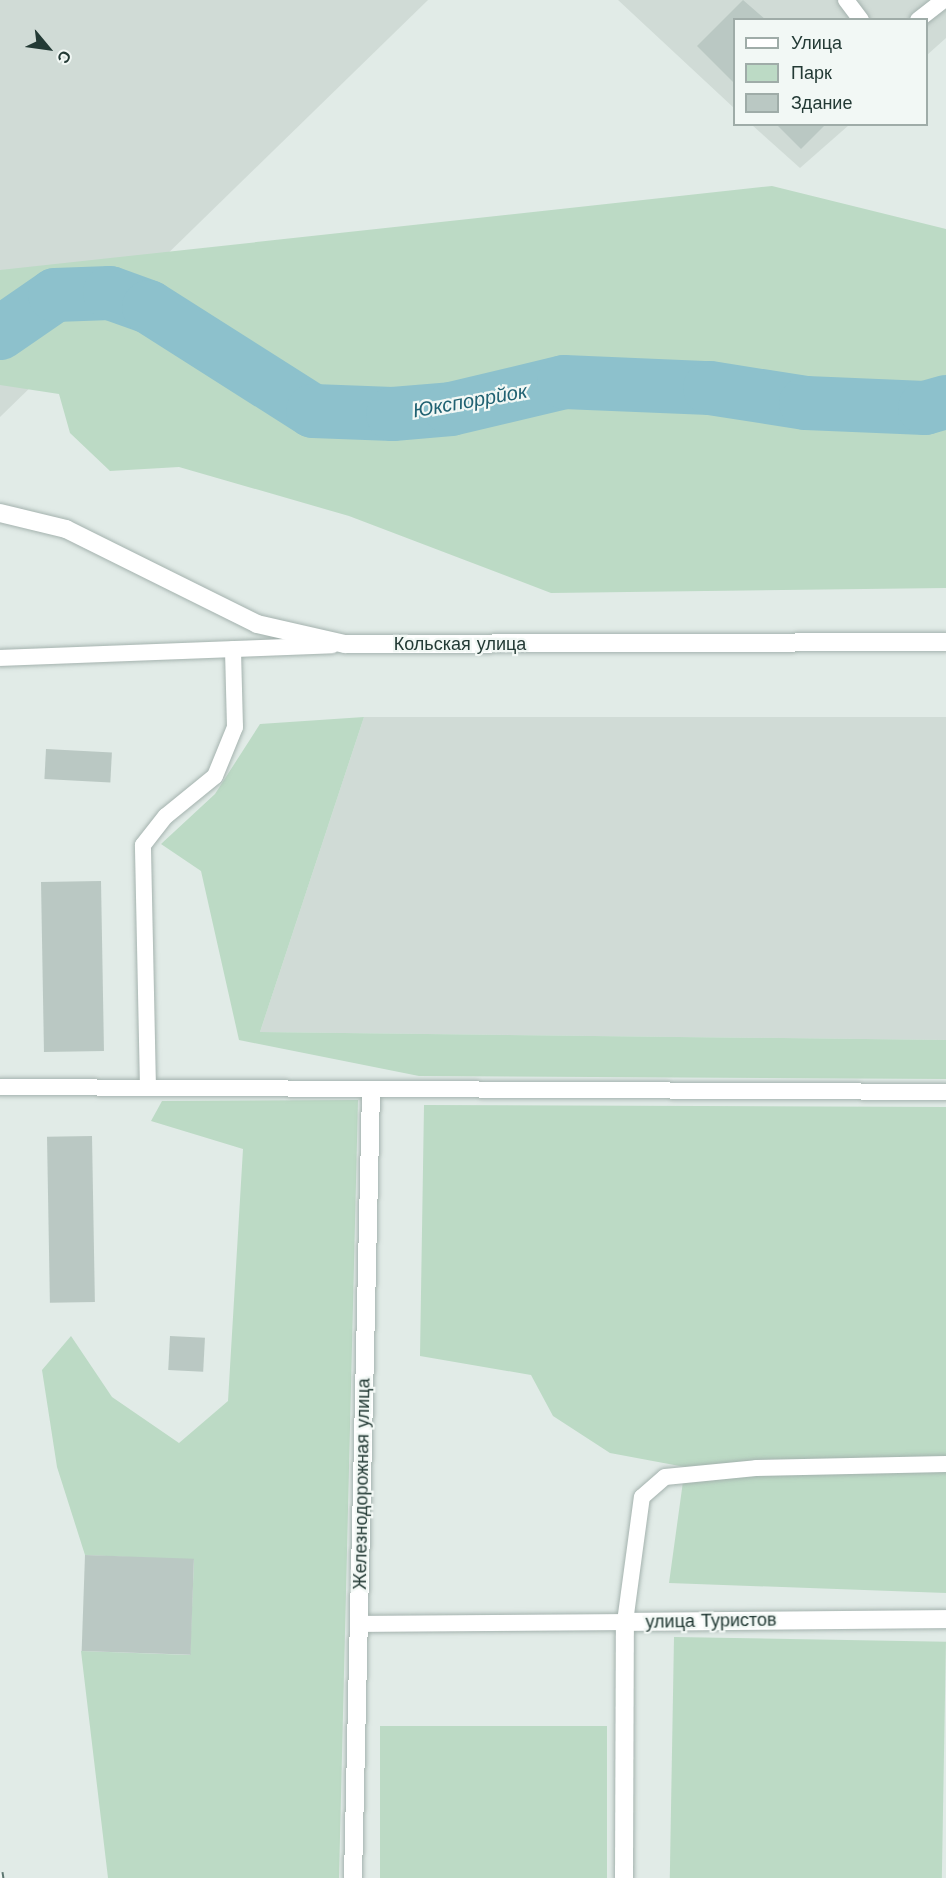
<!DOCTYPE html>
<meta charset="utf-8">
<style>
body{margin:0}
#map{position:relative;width:946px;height:1878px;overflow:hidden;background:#e1ebe7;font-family:"Work Sans",sans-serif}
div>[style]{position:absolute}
.built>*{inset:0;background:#d0dbd6}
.green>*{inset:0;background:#bcdac5;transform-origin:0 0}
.river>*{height:54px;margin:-27px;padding:0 27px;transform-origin:27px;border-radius:27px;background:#8dc1cc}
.building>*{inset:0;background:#bac8c3;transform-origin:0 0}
.roads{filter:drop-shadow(0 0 2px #a4b2ae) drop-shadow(0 0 2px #a4b2ae)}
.lane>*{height:16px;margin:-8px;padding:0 8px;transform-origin:8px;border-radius:8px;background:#fff}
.street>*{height:18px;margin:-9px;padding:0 9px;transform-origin:9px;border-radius:9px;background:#fff}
.secondary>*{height:18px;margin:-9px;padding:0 9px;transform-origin:9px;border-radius:9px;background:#fff}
.rail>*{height:7px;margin-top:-3.5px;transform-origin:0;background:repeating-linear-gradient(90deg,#f2f8f5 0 14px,#5d7670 0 28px);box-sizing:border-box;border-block:2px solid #5d7670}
span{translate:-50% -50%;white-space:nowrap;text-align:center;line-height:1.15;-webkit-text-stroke:4.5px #f2f8f5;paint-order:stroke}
.street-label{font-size:18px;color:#233a35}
.water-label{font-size:20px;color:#216272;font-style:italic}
.legend{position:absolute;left:733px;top:18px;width:195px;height:108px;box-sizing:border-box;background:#f2f8f5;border:2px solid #9faca8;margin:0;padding:8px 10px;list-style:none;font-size:18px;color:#233a35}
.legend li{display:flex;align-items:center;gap:12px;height:30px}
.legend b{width:30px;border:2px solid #9faca8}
.north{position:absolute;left:18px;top:18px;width:60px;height:60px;-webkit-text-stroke:4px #f2f8f5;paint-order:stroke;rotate:119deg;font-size:16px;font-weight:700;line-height:24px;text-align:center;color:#233a35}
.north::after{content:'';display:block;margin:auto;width:21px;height:27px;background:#233a35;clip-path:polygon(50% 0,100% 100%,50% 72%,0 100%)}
</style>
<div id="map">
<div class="built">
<div style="clip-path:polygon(0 0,428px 0,0 417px)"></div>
<div style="clip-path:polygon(618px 0,946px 0,946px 38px,927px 55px,926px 20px,734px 20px,734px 108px)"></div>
<div style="clip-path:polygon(752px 125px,849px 125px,800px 168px)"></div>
<div style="clip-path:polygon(364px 717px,946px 717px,946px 1040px,260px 1032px)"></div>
</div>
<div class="green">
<div style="clip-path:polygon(772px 186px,946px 229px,946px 588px,551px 593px,349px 516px,179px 467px,110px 471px,70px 433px,59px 394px,0 385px,0 270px)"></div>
<div style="clip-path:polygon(364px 717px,260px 1032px,946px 1040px,946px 1079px,419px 1076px,239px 1040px,201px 871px,161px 844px,215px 794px,260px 724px)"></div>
<div style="clip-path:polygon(358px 1100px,339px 1878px,108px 1878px,81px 1651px,190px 1655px,194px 1560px,85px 1555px,57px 1467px,42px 1370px,71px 1336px,112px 1397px,179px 1443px,228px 1401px,243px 1149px,151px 1121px,162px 1101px)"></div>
<div style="clip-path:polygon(424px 1105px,946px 1107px,946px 1593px,669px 1583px,685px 1467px,610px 1453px,553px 1416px,531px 1375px,420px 1356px)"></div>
<div style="left:674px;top:1637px;width:272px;height:241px;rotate:1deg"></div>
<div style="left:607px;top:1726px;width:152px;height:227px;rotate:90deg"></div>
</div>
<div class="river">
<div style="left:0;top:333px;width:67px;rotate:-34.6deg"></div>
<div style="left:55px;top:295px;width:55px;rotate:-2.1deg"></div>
<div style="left:110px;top:293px;width:41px;rotate:19.7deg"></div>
<div style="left:149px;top:307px;width:194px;rotate:32.4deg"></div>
<div style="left:313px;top:411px;width:80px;rotate:2.1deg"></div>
<div style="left:393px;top:414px;width:58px;rotate:-4.9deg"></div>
<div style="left:451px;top:409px;width:116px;rotate:-13.4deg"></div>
<div style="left:564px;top:382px;width:146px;rotate:2.4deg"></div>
<div style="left:710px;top:388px;width:97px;rotate:8.9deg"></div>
<div style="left:806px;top:403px;width:119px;rotate:2.4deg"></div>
<div style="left:925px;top:408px;width:22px;rotate:-16deg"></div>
</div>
<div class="building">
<div style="clip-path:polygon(743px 0,766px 20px,734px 20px,734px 83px,697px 46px)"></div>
<div style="clip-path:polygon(776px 124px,826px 124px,801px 149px)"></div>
<div style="left:46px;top:749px;width:66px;height:30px;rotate:3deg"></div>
<div style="left:101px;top:881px;width:170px;height:60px;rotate:89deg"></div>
<div style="left:92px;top:1136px;width:166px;height:45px;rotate:89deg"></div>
<div style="left:170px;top:1336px;width:35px;height:34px;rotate:3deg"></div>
<div style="left:85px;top:1555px;width:109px;height:96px;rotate:2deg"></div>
</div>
<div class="roads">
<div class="lane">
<div style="left:846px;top:0;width:25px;rotate:53deg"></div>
<div style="left:918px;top:20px;width:33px;rotate:-38deg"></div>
<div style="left:0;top:658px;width:332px;rotate:-2.2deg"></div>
<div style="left:0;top:1087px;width:946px;rotate:0.3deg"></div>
<div style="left:148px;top:1088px;width:243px;rotate:-91.2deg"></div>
<div style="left:143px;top:845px;width:37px;rotate:-52deg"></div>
<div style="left:166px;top:816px;width:63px;rotate:-39.2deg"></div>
<div style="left:215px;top:776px;width:53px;rotate:-67.8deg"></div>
<div style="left:235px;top:727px;width:78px;rotate:-91.5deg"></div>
<div style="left:359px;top:1624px;width:266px;rotate:-0.4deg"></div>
<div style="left:625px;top:1622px;width:126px;rotate:-82.3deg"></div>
<div style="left:642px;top:1497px;width:30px;rotate:-41deg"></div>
<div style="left:665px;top:1477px;width:91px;rotate:-5.6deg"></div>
<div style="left:756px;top:1468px;width:190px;rotate:-1.2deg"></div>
</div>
<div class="street">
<div style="left:353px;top:1878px;width:787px;rotate:-88.69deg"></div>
<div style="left:624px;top:1878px;width:256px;rotate:-89.8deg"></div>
<div style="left:625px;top:1622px;width:321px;rotate:-0.5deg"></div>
</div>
<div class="secondary">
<div style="left:0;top:513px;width:68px;rotate:13.6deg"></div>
<div style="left:66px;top:529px;width:213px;rotate:26.4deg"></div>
<div style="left:257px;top:624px;width:90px;rotate:12.8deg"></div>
<div style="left:345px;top:644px;width:601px;rotate:-0.19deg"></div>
</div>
</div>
<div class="rail">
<div style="left:0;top:1872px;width:6px;rotate:81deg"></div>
</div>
<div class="street-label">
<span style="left:460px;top:644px">Кольская улица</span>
<span style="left:362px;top:1484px;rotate:-89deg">Железнодорожная улица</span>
<span style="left:711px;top:1621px;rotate:-1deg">улица Туристов</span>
</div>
<div class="water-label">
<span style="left:470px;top:401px;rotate:-10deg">Юкспоррйок</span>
</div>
<ul class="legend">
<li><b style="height:8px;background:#fff"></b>Улица</li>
<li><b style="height:16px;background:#bcdac5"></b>Парк</li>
<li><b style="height:16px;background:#bac8c3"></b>Здание</li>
</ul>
<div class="north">С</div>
</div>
